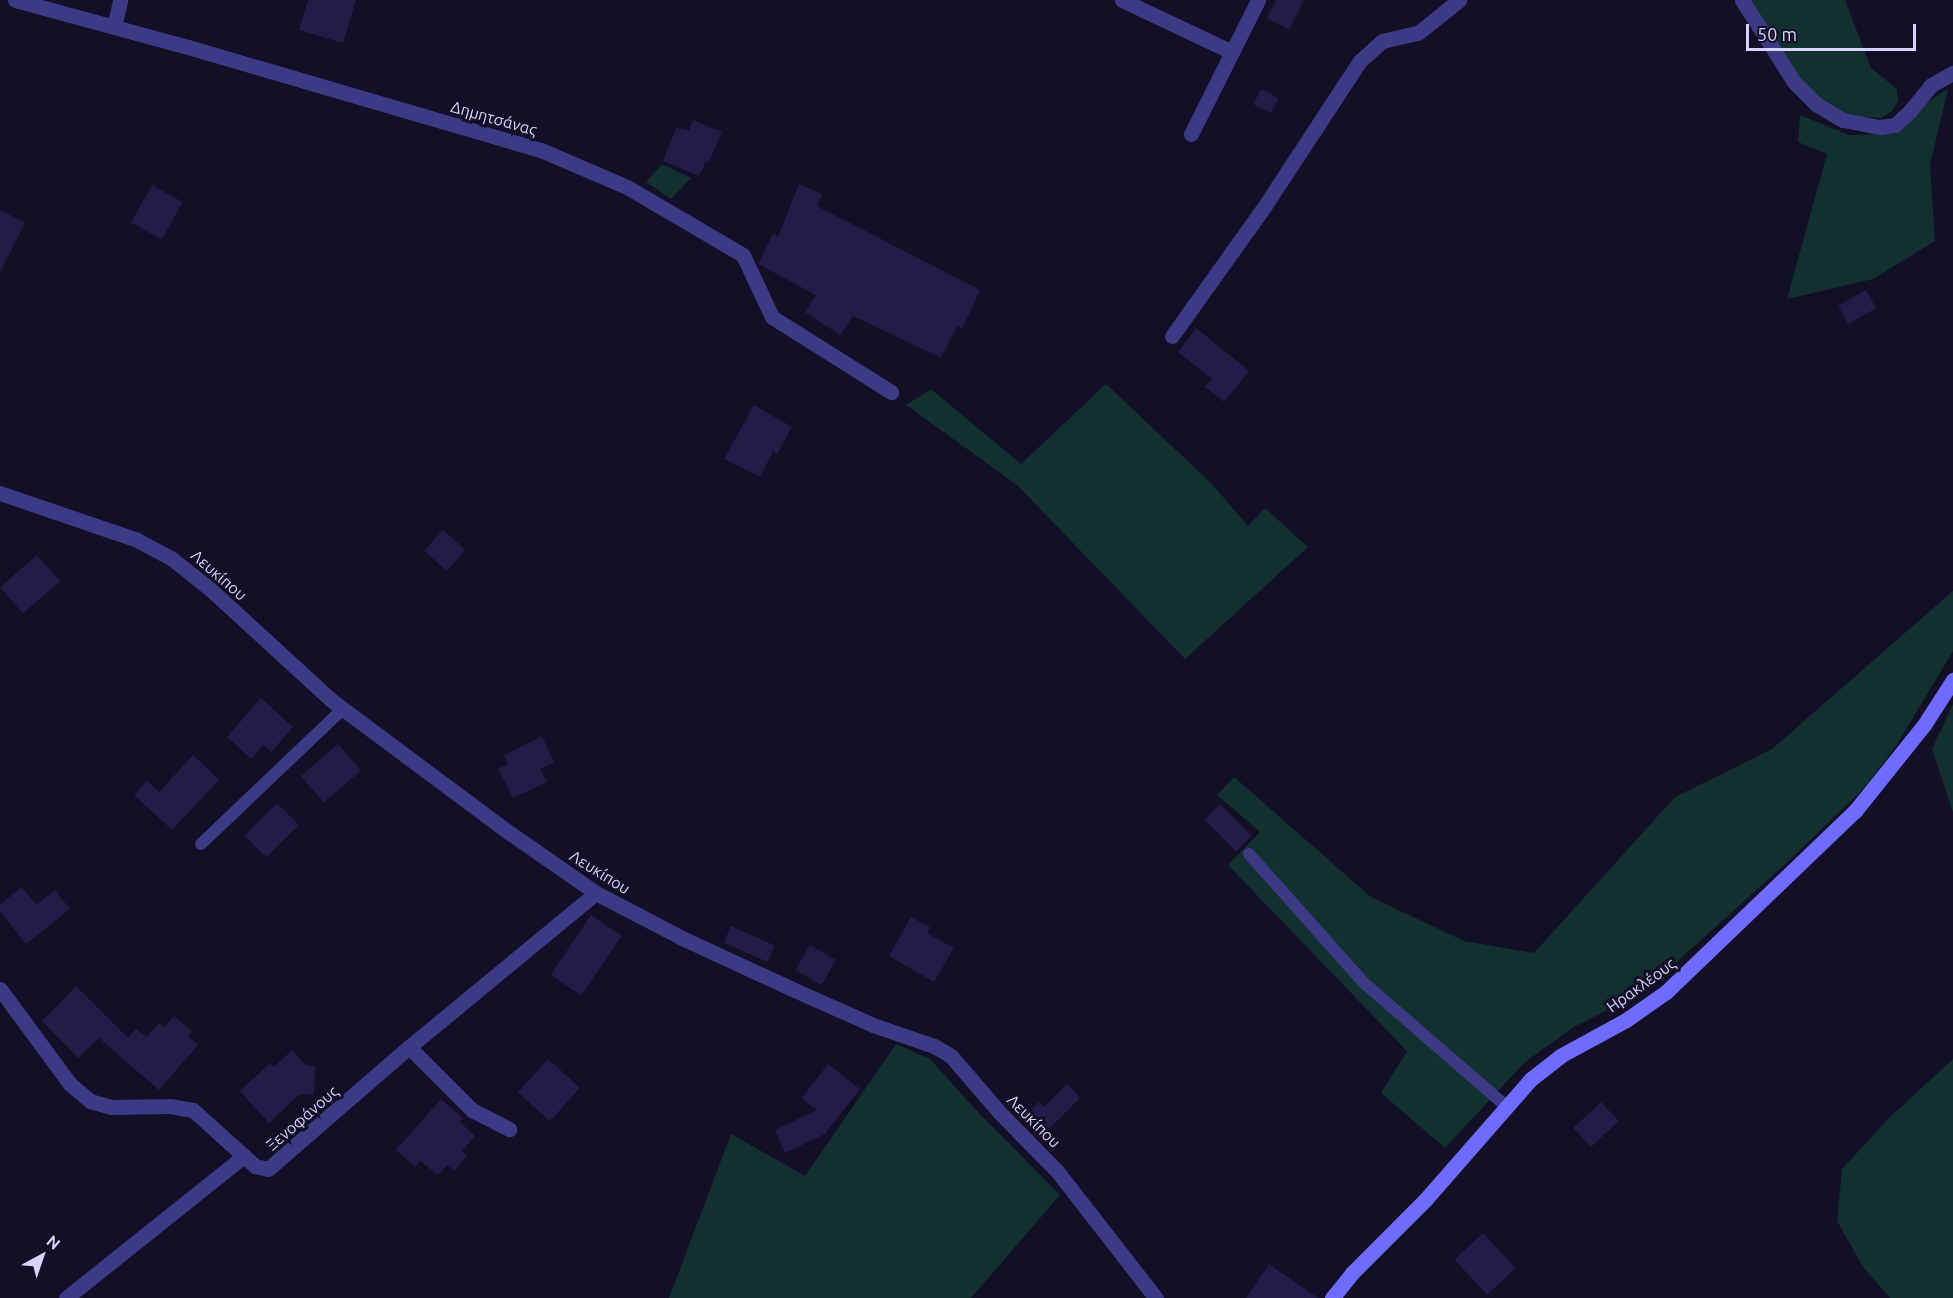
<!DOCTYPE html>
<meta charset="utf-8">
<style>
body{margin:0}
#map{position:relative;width:1953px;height:1298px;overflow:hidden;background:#130f26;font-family:Ubuntu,sans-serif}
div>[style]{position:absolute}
.green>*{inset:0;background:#12302f}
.building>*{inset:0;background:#241b47;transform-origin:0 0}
.lane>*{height:12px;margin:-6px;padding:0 6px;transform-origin:6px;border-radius:6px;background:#3d3a85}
.street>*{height:15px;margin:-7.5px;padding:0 7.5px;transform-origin:7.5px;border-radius:7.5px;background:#3d3a85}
.secondary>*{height:15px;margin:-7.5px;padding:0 7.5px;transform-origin:7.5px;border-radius:7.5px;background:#6f6bff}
span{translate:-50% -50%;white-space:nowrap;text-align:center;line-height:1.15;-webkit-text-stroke:6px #130f26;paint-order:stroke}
.street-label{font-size:16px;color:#d9d4ff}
.north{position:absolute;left:12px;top:1226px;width:60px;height:60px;-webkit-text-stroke:4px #130f26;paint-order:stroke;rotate:40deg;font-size:16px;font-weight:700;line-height:24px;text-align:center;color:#d9d4ff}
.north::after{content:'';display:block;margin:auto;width:21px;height:27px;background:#d9d4ff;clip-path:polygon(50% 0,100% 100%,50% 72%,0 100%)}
.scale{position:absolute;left:1746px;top:24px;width:170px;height:27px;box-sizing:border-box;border:3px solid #d9d4ff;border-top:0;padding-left:8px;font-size:18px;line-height:21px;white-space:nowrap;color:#d9d4ff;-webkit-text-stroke:4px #130f26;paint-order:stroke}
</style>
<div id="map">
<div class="green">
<div style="clip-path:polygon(1747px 0,1845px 0,1871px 68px,1897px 89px,1898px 101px,1892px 111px,1881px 118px,1844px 116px,1810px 93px)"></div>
<div style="clip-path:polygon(1948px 89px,1930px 165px,1935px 241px,1873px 279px,1787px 299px,1827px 154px,1798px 142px,1800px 115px,1849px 135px,1887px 134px,1904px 128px,1926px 103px)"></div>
<div style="clip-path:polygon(662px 164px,691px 178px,671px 199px,646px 182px)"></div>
<div style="clip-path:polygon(1106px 384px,1211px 483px,1248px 526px,1265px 508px,1308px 547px,1185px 659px,1017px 485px,906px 405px,931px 389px,1021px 464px)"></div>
<div style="clip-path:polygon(1953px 591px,1953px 651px,1896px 746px,1865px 787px,1793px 857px,1669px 969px,1621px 1003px,1574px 1027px,1525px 1062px,1445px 1148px,1381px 1093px,1407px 1051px,1228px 865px,1260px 832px,1217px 795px,1234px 777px,1371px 897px,1464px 941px,1534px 953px,1675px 797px,1772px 749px)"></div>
<div style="clip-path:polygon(1953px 704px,1953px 812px,1932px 749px)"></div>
<div style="clip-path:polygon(896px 1044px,930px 1059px,975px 1109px,1060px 1195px,971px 1298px,669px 1298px,731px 1134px,805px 1176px)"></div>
<div style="clip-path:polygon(1953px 1059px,1953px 1298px,1890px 1298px,1863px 1267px,1837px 1221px,1842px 1169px,1890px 1117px)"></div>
</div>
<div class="building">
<div style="clip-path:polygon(308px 0,356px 0,343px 43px,299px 30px)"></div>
<div style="clip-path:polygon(1276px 0,1304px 0,1289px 30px,1267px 18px)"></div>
<div style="left:1261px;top:89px;width:20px;height:17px;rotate:27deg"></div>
<div style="clip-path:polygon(693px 120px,722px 132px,709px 162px,706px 161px,699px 176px,663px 161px,676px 128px,689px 130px)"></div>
<div style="clip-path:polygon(799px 184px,822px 194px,817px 206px,980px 290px,962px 329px,957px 326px,941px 358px,853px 316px,840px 335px,805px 312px,816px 295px,758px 264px,773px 234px,778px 237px)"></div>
<div style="left:152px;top:185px;width:35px;height:43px;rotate:29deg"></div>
<div style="clip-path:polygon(0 210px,25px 223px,0 272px)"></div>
<div style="left:1866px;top:290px;width:21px;height:32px;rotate:61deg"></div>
<div style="clip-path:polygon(1196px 328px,1249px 371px,1224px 402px,1205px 387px,1212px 379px,1178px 352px)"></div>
<div style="clip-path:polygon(754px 405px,792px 427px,777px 454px,773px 451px,760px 477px,724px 459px)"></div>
<div style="left:443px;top:530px;width:30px;height:28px;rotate:42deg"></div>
<div style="left:37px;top:555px;width:35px;height:49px;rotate:49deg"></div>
<div style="clip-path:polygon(261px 698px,293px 727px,271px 752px,263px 745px,251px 759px,227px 737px)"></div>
<div style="clip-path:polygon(542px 736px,554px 762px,540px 769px,547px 782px,513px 798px,498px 769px,508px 764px,504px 755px)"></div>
<div style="left:338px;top:744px;width:35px;height:49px;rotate:49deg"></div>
<div style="clip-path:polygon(193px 755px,219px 780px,172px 830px,134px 795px,147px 781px,159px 792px)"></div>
<div style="left:277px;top:803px;width:31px;height:46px;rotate:45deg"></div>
<div style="left:1220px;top:804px;width:45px;height:22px;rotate:45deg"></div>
<div style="clip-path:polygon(21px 887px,37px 904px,55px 890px,70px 909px,26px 944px,0 911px,0 905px)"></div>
<div style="left:591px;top:915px;width:37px;height:72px;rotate:34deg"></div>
<div style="clip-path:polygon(911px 917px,930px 927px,927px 933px,954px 948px,934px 982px,889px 956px)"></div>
<div style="left:731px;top:926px;width:48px;height:18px;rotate:24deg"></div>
<div style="left:810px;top:945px;width:30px;height:29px;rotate:30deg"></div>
<div style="clip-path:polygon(76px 986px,128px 1038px,136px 1029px,146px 1037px,159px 1023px,164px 1027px,174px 1016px,192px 1031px,188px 1036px,198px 1045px,159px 1090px,99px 1038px,78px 1058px,42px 1021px)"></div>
<div style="clip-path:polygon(292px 1050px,306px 1065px,315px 1066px,314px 1095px,300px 1094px,269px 1123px,240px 1091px,270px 1063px,274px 1067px)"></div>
<div style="left:548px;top:1059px;width:43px;height:45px;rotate:42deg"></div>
<div style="clip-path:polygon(828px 1064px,860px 1089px,825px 1134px,785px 1153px,775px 1130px,817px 1110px,802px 1098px)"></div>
<div style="clip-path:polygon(1067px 1084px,1080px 1098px,1039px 1139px,1021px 1120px,1039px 1102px,1044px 1107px)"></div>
<div style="clip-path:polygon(441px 1099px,463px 1118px,460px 1122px,475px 1136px,462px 1151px,467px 1156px,454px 1171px,447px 1165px,438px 1175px,420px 1161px,415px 1167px,396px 1150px)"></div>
<div style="left:1601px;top:1102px;width:26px;height:38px;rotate:47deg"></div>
<div style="left:1483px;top:1233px;width:48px;height:39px;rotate:47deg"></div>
<div style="clip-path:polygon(1269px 1264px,1318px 1298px,1246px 1298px)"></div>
</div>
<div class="lane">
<div style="left:201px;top:844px;width:196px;rotate:-43.6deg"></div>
<div style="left:1249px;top:854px;width:173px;rotate:48.3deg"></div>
<div style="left:1364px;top:983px;width:188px;rotate:40.9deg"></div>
</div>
<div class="street">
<div style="left:15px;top:0;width:179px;rotate:15.2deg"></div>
<div style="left:188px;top:47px;width:368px;rotate:16.3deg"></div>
<div style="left:541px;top:150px;width:94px;rotate:23.3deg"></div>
<div style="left:627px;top:187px;width:134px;rotate:30.4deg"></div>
<div style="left:743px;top:255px;width:68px;rotate:64.9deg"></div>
<div style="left:772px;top:317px;width:141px;rotate:32.2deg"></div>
<div style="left:1122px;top:0;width:122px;rotate:25.3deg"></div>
<div style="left:1742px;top:0;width:97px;rotate:57.6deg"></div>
<div style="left:1794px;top:82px;width:31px;rotate:45deg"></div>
<div style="left:1816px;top:104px;width:31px;rotate:31deg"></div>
<div style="left:1843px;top:120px;width:38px;rotate:11deg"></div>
<div style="left:1880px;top:127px;width:15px;rotate:-8deg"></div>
<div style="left:1895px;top:125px;width:21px;rotate:-43deg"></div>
<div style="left:1910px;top:111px;width:33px;rotate:-51deg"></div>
<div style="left:1931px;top:85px;width:25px;rotate:-29deg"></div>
<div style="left:114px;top:27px;width:28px;rotate:-77deg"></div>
<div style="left:1191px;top:134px;width:150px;rotate:-63.4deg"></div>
<div style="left:1172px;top:336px;width:155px;rotate:-54.5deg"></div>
<div style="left:1262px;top:210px;width:178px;rotate:-56.7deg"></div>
<div style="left:1360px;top:61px;width:30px;rotate:-42deg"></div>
<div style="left:1382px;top:41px;width:37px;rotate:-13deg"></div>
<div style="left:1418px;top:33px;width:53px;rotate:-38.8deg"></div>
<div style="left:0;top:493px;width:145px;rotate:18.9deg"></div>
<div style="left:137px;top:540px;width:38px;rotate:28deg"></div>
<div style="left:171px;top:558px;width:50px;rotate:38.5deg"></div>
<div style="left:210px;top:589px;width:164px;rotate:42.5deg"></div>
<div style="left:331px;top:700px;width:216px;rotate:36.7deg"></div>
<div style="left:504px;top:829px;width:112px;rotate:34.8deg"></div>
<div style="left:596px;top:893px;width:97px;rotate:27.6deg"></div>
<div style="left:682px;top:938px;width:119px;rotate:24.8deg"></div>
<div style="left:790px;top:988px;width:91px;rotate:24deg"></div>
<div style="left:873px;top:1025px;width:65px;rotate:19deg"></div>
<div style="left:934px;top:1046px;width:20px;rotate:30deg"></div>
<div style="left:951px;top:1056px;width:75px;rotate:49.3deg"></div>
<div style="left:1000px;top:1113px;width:81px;rotate:45.5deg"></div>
<div style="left:1057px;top:1171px;width:161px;rotate:52.1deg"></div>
<div style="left:0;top:989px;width:118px;rotate:53.6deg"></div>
<div style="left:70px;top:1084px;width:26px;rotate:40deg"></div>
<div style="left:90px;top:1101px;width:22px;rotate:16deg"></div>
<div style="left:111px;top:1107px;width:59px;rotate:-1deg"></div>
<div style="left:170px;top:1106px;width:23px;rotate:10deg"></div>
<div style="left:193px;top:1110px;width:84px;rotate:42.1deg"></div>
<div style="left:255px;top:1166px;width:13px;rotate:13deg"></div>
<div style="left:268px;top:1169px;width:186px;rotate:-40.9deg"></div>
<div style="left:409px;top:1047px;width:242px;rotate:-39.5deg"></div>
<div style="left:409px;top:1047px;width:89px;rotate:45deg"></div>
<div style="left:472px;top:1110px;width:42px;rotate:27.2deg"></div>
<div style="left:66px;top:1298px;width:228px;rotate:-38.6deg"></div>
</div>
<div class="secondary">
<div style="left:1332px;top:1298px;width:32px;rotate:-51deg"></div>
<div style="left:1352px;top:1273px;width:103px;rotate:-45deg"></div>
<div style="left:1425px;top:1200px;width:161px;rotate:-48.8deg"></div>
<div style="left:1531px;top:1079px;width:37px;rotate:-38deg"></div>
<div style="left:1560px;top:1056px;width:75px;rotate:-28.6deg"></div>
<div style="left:1626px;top:1020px;width:49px;rotate:-35deg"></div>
<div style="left:1666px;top:992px;width:262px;rotate:-43.8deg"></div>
<div style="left:1855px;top:811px;width:110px;rotate:-51.3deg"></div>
<div style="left:1924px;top:725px;width:54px;rotate:-57.2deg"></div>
</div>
<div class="street-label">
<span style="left:494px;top:118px;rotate:16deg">Δημητσάνας</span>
<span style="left:219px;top:575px;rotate:41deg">Λευκίπου</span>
<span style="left:600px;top:872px;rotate:32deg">Λευκίπου</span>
<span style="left:1641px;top:985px;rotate:-36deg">Ηρακλέους</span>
<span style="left:302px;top:1118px;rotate:-41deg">Ξενοφάνους</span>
<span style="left:1034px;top:1121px;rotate:45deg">Λευκίπου</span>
</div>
<div class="north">N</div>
<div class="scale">50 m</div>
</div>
